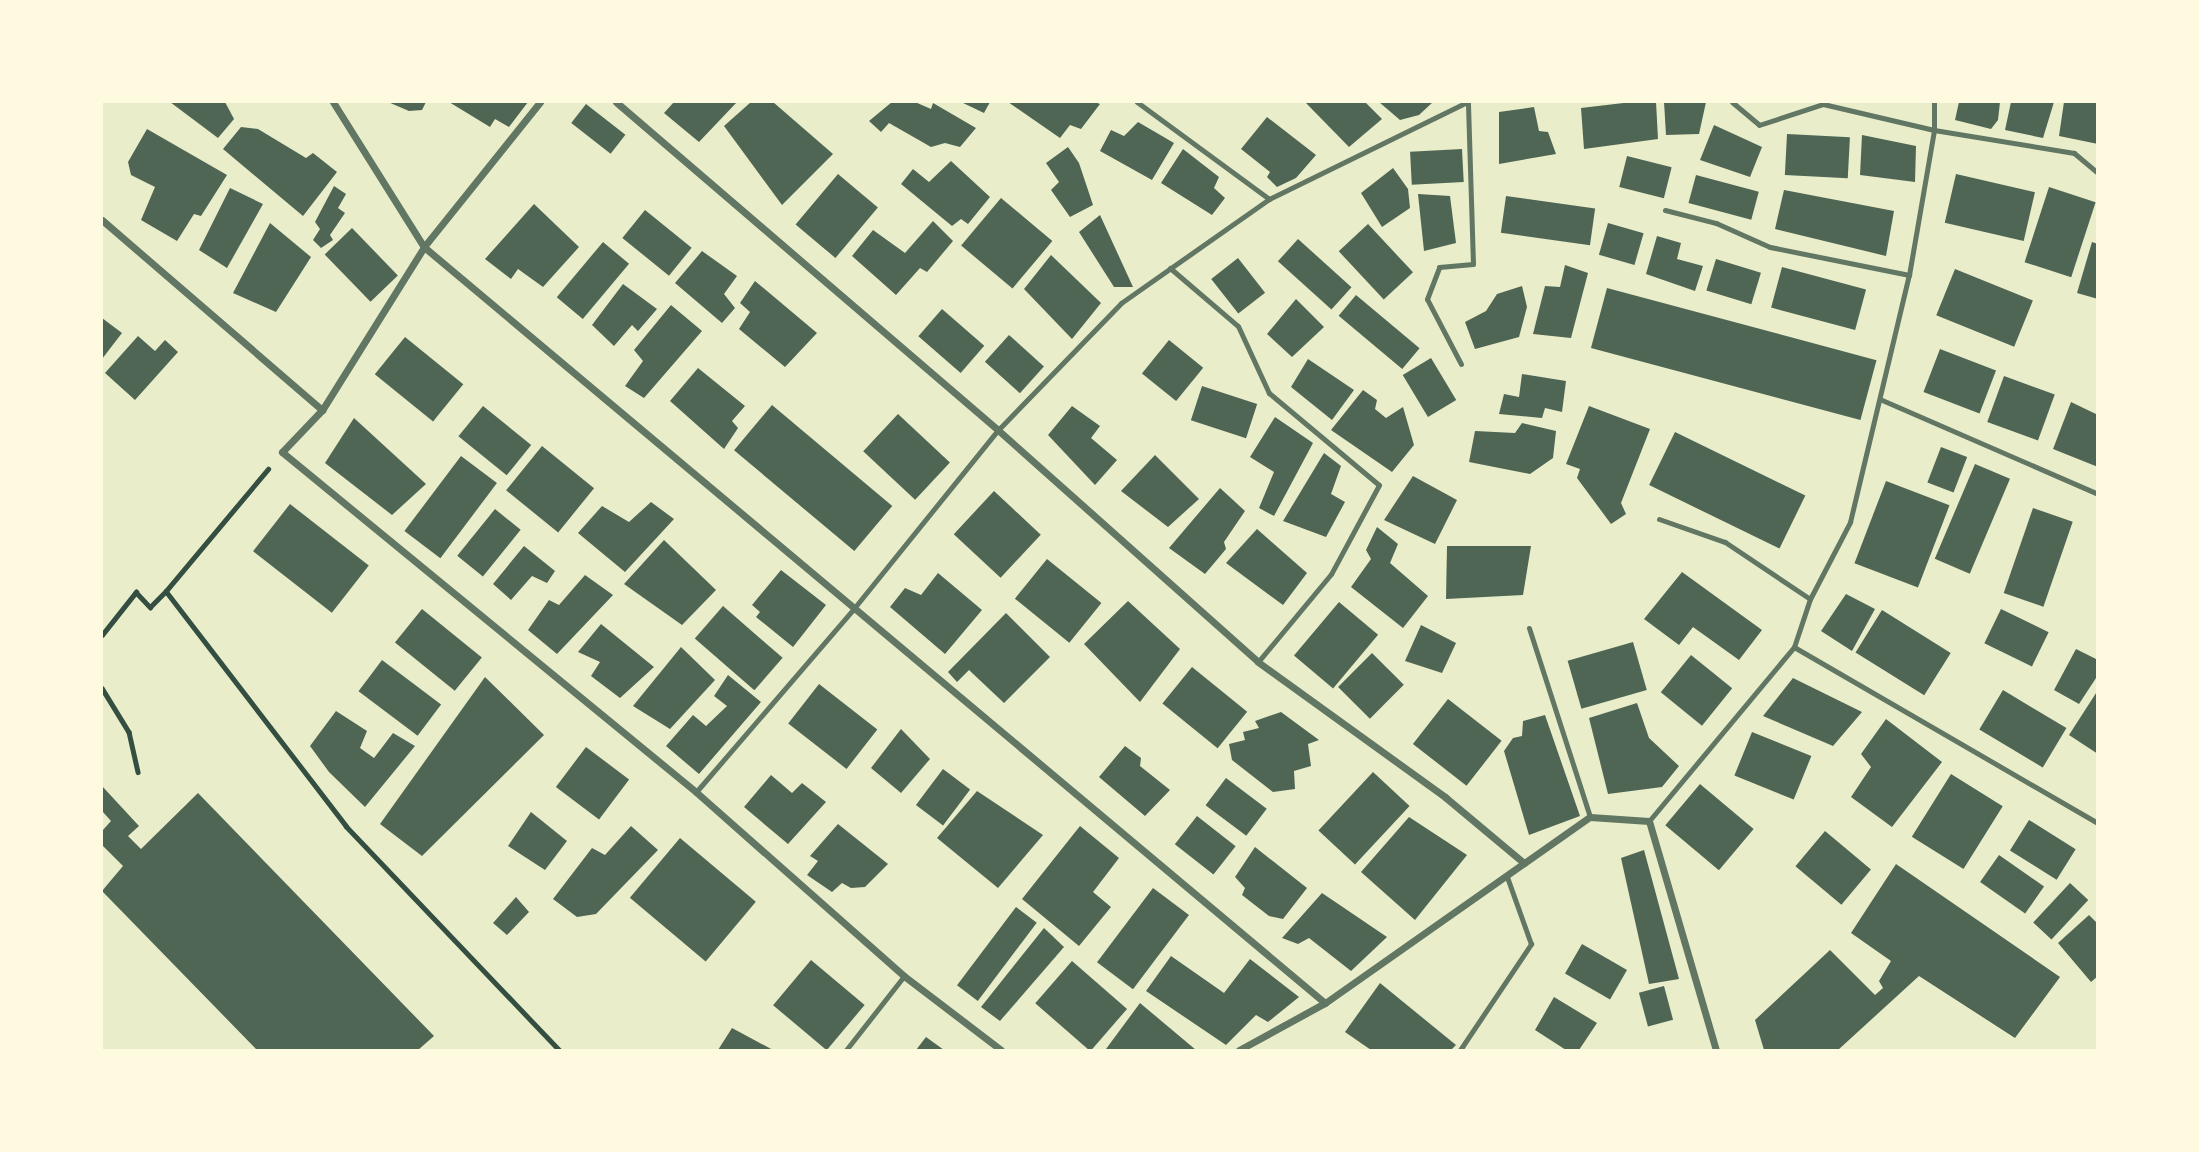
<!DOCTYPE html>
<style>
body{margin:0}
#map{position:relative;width:2199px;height:1152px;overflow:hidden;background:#e9edc9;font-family:Montserrat,sans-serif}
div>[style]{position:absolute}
.building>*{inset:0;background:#4f6655;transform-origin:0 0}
.path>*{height:4.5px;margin:-2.25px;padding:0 2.25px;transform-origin:2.25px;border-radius:2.25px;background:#344e41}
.service>*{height:5px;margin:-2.5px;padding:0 2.5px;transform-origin:2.5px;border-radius:2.5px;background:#617663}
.minor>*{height:7px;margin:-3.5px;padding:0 3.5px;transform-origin:3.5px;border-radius:3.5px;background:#617663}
span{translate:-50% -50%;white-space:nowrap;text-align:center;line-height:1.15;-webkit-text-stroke:7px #fefae0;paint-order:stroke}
.frame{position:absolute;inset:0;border:103px solid #fefae0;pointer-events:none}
</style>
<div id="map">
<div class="building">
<div style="clip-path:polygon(170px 102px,225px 102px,234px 119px,218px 138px)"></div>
<div style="clip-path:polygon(388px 102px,426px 102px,422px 110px,409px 111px)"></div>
<div style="clip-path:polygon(449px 102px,528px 102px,509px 127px,495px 119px,490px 127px)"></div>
<div style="clip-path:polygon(674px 102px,737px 102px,699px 142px,664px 113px)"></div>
<div style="clip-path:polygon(751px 102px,773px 102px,833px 154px,782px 205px,724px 126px)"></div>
<div style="clip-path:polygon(892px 102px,915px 102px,931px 109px,933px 103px,976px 128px,960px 147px,945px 143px,931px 147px,889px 123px,881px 132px,869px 121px)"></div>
<div style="clip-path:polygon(961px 102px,990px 102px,984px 113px)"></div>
<div style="clip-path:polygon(1008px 102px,1095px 102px,1100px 104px,1081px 129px,1070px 125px,1060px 138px)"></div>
<div style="clip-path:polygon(1305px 102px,1365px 102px,1382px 119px,1349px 147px)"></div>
<div style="clip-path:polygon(1379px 102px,1433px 102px,1419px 115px,1400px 120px)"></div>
<div style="clip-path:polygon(1632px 102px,1656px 102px,1658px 139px,1584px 149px,1581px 108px)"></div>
<div style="clip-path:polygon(1664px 102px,1706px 102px,1699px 134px,1666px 135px)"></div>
<div style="clip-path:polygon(1959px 102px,2000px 102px,1998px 120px,1991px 129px,1955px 120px)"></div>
<div style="clip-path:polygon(2011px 102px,2054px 102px,2043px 138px,2005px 130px)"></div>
<div style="clip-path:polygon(2064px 102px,2098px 102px,2098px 144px,2059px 136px)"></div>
<div style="left:586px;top:104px;width:50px;height:24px;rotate:38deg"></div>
<div style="clip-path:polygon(1534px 107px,1539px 131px,1548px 132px,1556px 154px,1499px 164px,1499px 112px)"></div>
<div style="clip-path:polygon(1267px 117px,1316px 155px,1296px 178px,1277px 187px,1267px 177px,1270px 172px,1241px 149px)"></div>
<div style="clip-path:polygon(1138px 122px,1174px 143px,1152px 180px,1100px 151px,1111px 130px,1124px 136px)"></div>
<div style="clip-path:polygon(1714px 125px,1762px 147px,1750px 177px,1700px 160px)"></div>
<div style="clip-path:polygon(241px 127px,258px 129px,306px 158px,313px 153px,337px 172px,303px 216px,223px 149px)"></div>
<div style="clip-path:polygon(147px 129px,227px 175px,201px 216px,194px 214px,177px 241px,141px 220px,155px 187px,131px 175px,128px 162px)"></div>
<div style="left:1787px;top:134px;width:63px;height:41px;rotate:3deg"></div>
<div style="clip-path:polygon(1862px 135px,1916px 146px,1915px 182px,1860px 175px)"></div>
<div style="clip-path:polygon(1068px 147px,1079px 163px,1093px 205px,1070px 217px,1051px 190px,1059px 182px,1046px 163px)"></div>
<div style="clip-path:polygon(1183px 149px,1219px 177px,1214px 188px,1225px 198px,1212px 215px,1161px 183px)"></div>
<div style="left:1462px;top:149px;width:33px;height:52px;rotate:87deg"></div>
<div style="left:1627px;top:156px;width:46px;height:32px;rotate:14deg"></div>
<div style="clip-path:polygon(951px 161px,990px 197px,968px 224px,961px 219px,952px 226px,901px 184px,913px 169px,929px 182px)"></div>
<div style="clip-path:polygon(1393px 168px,1408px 189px,1410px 208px,1382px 227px,1361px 193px)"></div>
<div style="left:838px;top:174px;width:52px;height:66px;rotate:40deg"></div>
<div style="left:1956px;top:174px;width:81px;height:50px;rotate:13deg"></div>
<div style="left:1696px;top:175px;width:65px;height:29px;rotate:15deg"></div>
<div style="clip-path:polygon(334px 186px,346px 194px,338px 208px,345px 213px,330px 235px,333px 240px,321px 248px,313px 240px,320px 229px,315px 222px)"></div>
<div style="left:2049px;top:187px;width:49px;height:79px;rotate:18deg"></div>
<div style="clip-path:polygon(230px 188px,263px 204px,227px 268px,199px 250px)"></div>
<div style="clip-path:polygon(1784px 190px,1894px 211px,1886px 256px,1775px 229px)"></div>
<div style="clip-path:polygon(1418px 194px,1450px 196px,1456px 243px,1424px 251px)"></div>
<div style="left:1506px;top:196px;width:90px;height:37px;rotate:8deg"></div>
<div style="left:1001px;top:198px;width:67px;height:62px;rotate:40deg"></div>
<div style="clip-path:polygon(534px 204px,579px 247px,543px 287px,518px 269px,511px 279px,485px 259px)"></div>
<div style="left:645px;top:210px;width:60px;height:36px;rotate:39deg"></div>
<div style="clip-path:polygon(1100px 215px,1133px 287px,1114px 287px,1079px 232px)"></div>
<div style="clip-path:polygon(933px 221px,953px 241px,927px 272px,920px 268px,896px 295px,852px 256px,873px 230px,905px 253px)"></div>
<div style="clip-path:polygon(270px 223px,311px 257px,276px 312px,233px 293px)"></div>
<div style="left:1608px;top:223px;width:37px;height:33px;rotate:16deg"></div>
<div style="left:1368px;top:224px;width:66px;height:40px;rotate:47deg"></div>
<div style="left:352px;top:228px;width:66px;height:38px;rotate:46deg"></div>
<div style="clip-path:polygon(1657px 236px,1681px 243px,1677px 259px,1703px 266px,1695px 291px,1646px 274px)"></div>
<div style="left:1298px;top:239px;width:72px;height:30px;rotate:42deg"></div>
<div style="left:603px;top:242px;width:34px;height:72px;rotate:40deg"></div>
<div style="clip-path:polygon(2092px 242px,2098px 244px,2098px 299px,2077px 293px)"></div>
<div style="clip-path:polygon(702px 251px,737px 276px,724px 294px,735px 308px,722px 323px,675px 283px)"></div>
<div style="clip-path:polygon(1051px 255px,1101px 303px,1072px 339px,1024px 289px)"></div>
<div style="left:1238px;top:258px;width:44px;height:34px;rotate:52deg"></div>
<div style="left:1716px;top:259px;width:47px;height:33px;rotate:17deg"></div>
<div style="clip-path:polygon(1565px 265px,1588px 273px,1571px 338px,1533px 334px,1545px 286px,1560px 287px)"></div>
<div style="left:1782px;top:267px;width:87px;height:42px;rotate:15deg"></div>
<div style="left:1955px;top:269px;width:84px;height:50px;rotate:22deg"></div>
<div style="clip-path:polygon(755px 281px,817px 333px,785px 367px,739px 329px,750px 312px,740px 303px)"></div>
<div style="clip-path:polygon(623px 284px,657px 309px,638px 331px,632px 325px,614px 346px,592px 325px)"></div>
<div style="clip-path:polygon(1522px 286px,1527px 307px,1519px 337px,1475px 349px,1465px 322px,1486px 311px,1497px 294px)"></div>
<div style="left:1607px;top:288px;width:279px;height:62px;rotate:15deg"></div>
<div style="left:1356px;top:295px;width:83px;height:27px;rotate:40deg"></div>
<div style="clip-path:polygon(1296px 299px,1324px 327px,1292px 357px,1267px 334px)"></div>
<div style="clip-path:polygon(671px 305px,702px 331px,644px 398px,625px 386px,643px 361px,634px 350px)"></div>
<div style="left:942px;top:309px;width:56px;height:36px;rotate:41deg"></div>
<div style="clip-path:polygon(102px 318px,122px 333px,102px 359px)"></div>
<div style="left:1009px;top:335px;width:47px;height:36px;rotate:42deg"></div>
<div style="clip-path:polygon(138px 336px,155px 351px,165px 340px,178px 352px,135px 400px,105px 373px)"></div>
<div style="left:405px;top:337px;width:75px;height:48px;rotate:39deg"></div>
<div style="left:1169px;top:340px;width:44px;height:43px;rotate:39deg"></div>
<div style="left:1940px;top:349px;width:60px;height:46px;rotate:21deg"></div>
<div style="left:1431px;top:358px;width:49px;height:33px;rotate:59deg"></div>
<div style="clip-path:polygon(1308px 359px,1354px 390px,1332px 420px,1291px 387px)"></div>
<div style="clip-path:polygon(698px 368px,745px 406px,732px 421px,738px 428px,724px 449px,670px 401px)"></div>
<div style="clip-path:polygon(1522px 374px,1566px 381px,1562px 412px,1545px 408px,1542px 418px,1499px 414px,1504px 394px,1519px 397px)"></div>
<div style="left:2004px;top:376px;width:54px;height:49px;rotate:20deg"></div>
<div style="left:1202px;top:386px;width:58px;height:36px;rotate:18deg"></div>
<div style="clip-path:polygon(1363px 390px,1377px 400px,1375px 409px,1386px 418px,1403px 407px,1414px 445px,1392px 472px,1331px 430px)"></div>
<div style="clip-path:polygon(2071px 402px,2098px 415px,2098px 467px,2053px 449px)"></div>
<div style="left:772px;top:405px;width:157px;height:59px;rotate:40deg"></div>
<div style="left:483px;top:406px;width:62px;height:39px;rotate:39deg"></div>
<div style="clip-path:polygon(1072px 406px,1100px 426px,1091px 438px,1117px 460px,1095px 485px,1048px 435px)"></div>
<div style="clip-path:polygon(1589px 406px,1650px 429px,1621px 503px,1626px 514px,1611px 524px,1577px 478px,1580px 469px,1566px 464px)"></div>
<div style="left:898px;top:414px;width:71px;height:51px;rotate:43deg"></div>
<div style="clip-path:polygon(1275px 417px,1313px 443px,1274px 516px,1259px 508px,1274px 472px,1250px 457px)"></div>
<div style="clip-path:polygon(354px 418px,426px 484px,392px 515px,325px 463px)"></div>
<div style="clip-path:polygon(1522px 423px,1556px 431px,1553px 458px,1530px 474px,1469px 462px,1475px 431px,1515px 433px)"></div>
<div style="left:1675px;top:432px;width:145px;height:59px;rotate:26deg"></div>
<div style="left:542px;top:446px;width:67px;height:57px;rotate:39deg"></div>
<div style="left:1941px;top:447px;width:28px;height:38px;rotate:21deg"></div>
<div style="clip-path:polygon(1324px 453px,1341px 466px,1331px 494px,1345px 502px,1326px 537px,1283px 521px)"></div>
<div style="clip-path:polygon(1155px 455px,1199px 499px,1168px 527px,1121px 491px)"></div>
<div style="left:461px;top:456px;width:45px;height:94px;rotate:37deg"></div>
<div style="left:1975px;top:464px;width:38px;height:103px;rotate:23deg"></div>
<div style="clip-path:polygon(1413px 476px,1457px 500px,1435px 544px,1384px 520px)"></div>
<div style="left:1886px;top:481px;width:68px;height:88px;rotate:21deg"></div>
<div style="clip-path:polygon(1220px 488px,1245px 511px,1224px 542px,1226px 549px,1205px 574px,1169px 548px)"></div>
<div style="left:994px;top:491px;width:64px;height:59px;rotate:43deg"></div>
<div style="clip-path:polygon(651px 502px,674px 519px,625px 572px,578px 533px,602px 506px,629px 522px)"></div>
<div style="left:290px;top:504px;width:100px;height:60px;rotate:38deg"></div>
<div style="left:2033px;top:508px;width:42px;height:90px;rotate:19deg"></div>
<div style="left:495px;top:509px;width:33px;height:60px;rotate:39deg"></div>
<div style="clip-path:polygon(1377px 527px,1398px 544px,1390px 563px,1428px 596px,1403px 628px,1351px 587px,1371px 559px,1366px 550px)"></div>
<div style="clip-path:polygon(1257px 529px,1307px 573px,1283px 605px,1226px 563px)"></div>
<div style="clip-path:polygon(664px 540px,716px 590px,682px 625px,624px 584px)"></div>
<div style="clip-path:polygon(524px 546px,555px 571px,547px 583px,532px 576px,511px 600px,493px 584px)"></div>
<div style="clip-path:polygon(1447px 546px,1531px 546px,1523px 595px,1446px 599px)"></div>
<div style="left:1047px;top:559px;width:70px;height:51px;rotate:39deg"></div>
<div style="clip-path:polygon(781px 570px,826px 605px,793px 647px,756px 617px,760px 612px,752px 605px)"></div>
<div style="clip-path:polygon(1682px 572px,1762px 630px,1739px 660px,1693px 627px,1679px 645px,1644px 619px)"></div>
<div style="clip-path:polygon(938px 573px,982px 610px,945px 654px,890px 607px,905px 588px,921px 595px)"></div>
<div style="clip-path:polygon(585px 575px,613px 595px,557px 654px,528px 630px,549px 600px,559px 605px)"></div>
<div style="clip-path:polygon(1846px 594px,1875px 609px,1852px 651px,1821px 631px)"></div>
<div style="clip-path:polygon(1128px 601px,1180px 649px,1140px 702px,1084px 644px)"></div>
<div style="left:1339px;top:602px;width:51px;height:70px;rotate:40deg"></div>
<div style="left:723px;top:606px;width:79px;height:43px;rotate:41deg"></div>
<div style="left:422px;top:609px;width:77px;height:43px;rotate:39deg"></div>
<div style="left:2001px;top:609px;width:53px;height:38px;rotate:26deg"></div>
<div style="left:1882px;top:610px;width:81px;height:50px;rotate:32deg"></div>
<div style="clip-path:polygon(1006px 613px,1050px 657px,1004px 703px,969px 670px,957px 682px,948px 672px)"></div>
<div style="clip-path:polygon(601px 624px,654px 667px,620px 698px,591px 676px,600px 662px,578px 652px)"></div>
<div style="clip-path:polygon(1421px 625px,1456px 643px,1442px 673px,1405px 661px)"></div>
<div style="left:1633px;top:642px;width:50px;height:68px;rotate:74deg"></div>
<div style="clip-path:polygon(681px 647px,715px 680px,670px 729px,633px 706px)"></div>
<div style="clip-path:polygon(2076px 649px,2098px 660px,2098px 675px,2079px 704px,2054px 690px)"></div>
<div style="left:1372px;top:653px;width:45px;height:48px;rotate:45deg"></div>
<div style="left:1691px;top:655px;width:53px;height:48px;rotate:39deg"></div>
<div style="left:382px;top:660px;width:74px;height:39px;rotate:37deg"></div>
<div style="left:1192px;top:667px;width:71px;height:47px;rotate:39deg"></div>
<div style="clip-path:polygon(728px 675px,761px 702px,699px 774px,666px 746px,693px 715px,706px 726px,727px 706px,714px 696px)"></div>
<div style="clip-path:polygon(485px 677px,544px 735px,422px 856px,380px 824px)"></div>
<div style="clip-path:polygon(1793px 678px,1862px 712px,1833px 746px,1763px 716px)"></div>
<div style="left:819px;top:684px;width:74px;height:50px;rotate:38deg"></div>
<div style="left:2003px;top:690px;width:74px;height:46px;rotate:31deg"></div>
<div style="clip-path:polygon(2098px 690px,2098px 754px,2069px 735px)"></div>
<div style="left:1448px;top:699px;width:68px;height:57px;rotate:38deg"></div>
<div style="clip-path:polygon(1637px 703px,1649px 738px,1679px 766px,1662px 787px,1608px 794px,1589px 718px)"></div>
<div style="clip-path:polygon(336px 711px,367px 731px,360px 748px,374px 758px,393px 733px,415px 746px,365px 807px,329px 772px,310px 746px)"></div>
<div style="clip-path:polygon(1281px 712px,1319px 740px,1308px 744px,1311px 766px,1294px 771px,1295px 789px,1273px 792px,1232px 760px,1229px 744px,1245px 740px,1243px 732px,1259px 728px,1255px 721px)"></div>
<div style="clip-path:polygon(1545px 715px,1580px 816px,1529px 835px,1504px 751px,1513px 738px,1522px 736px,1523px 721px)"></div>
<div style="clip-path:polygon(1886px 719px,1942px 762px,1892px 827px,1851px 797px,1871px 767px,1861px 754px)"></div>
<div style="clip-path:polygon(901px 729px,930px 759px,901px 793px,871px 768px)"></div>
<div style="left:1752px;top:732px;width:64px;height:47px;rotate:22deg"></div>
<div style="clip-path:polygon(1125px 746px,1141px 758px,1140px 766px,1170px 790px,1145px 816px,1099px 777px)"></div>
<div style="left:586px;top:747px;width:54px;height:50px;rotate:37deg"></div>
<div style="left:943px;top:769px;width:34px;height:45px;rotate:37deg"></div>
<div style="left:1373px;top:772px;width:50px;height:80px;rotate:43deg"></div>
<div style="left:1951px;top:774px;width:61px;height:74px;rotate:32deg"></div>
<div style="clip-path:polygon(771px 775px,792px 793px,802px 783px,826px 802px,788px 844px,744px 807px)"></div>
<div style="left:1226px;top:778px;width:51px;height:34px;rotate:37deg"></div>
<div style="left:1700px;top:784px;width:70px;height:54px;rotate:40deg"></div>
<div style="clip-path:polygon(102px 786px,139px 826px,128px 836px,141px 849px,198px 793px,434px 1036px,418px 1050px,257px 1050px,102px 891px,123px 866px,102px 845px,102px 831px,111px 821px,102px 811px)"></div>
<div style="clip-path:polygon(977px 791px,1043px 835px,998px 888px,937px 838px)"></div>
<div style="clip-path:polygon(531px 812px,567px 841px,545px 870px,508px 846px)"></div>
<div style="left:1197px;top:816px;width:49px;height:36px;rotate:38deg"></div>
<div style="clip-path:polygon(1409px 817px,1467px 855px,1415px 920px,1361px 872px)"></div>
<div style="left:2029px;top:820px;width:55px;height:36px;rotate:32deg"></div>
<div style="clip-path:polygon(838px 824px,888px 864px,865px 887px,851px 888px,842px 883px,832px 892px,807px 875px,818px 861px,810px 856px)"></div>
<div style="clip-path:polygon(631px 826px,658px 850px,596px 914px,577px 917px,553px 899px,592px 848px,605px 855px)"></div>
<div style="clip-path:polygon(1080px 826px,1119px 858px,1093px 892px,1111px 907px,1079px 946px,1022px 899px)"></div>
<div style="left:1825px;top:831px;width:60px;height:46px;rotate:40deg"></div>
<div style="left:680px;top:838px;width:99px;height:78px;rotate:40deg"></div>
<div style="clip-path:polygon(1255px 847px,1307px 888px,1283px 919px,1269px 916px,1242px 895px,1245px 888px,1235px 877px)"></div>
<div style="clip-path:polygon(1644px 850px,1679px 979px,1649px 984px,1621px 858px)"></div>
<div style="left:1999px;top:855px;width:55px;height:33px;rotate:35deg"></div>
<div style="clip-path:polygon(1896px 864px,2060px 977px,2015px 1038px,1919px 976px,1838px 1050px,1764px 1050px,1755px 1020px,1830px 950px,1875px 995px,1883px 988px,1879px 981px,1891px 961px,1851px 933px)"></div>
<div style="left:2070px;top:883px;width:25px;height:54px;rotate:43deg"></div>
<div style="left:1153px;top:888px;width:45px;height:93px;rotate:37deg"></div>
<div style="clip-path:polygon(1322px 893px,1387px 937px,1351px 971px,1309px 938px,1298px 944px,1282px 938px)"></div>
<div style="clip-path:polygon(516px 897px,529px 912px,507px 935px,493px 923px)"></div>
<div style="left:1016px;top:907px;width:26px;height:98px;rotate:37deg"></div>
<div style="clip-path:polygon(2089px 915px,2098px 924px,2098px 976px,2091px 982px,2058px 943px)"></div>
<div style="clip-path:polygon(1044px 928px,1064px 947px,1000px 1021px,981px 1007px)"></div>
<div style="left:1582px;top:944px;width:52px;height:34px;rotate:30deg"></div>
<div style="clip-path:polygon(1171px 956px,1224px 993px,1250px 959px,1299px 997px,1268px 1022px,1256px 1015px,1226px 1045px,1146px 991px)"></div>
<div style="left:811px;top:960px;width:70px;height:59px;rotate:40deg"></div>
<div style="left:1072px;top:961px;width:73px;height:56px;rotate:41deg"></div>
<div style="clip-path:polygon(1380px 983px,1456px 1045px,1451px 1050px,1371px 1050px,1345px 1032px)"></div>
<div style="left:1664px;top:986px;width:35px;height:26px;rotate:75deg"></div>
<div style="clip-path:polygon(1554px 997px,1597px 1023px,1579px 1050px,1566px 1050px,1535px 1030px)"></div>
<div style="clip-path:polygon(1140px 1003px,1196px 1050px,1106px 1049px)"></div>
<div style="clip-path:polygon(732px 1028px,773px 1050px,718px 1050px)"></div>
<div style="clip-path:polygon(926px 1037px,944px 1050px,916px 1050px)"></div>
</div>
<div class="path">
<div style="left:166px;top:591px;width:296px;rotate:52.5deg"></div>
<div style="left:346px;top:826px;width:309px;rotate:46.4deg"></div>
<div style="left:102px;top:635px;width:55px;rotate:-51.7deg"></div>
<div style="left:136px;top:592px;width:21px;rotate:47deg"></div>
<div style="left:150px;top:607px;width:23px;rotate:-45deg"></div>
<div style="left:166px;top:591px;width:159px;rotate:-50.1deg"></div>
<div style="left:102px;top:688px;width:52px;rotate:58.5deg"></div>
<div style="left:129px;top:732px;width:41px;rotate:77.3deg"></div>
</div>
<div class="service">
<div style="left:1137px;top:102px;width:164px;rotate:36.3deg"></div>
<div style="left:1732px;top:102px;width:35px;rotate:40deg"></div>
<div style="left:1759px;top:125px;width:67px;rotate:-18.2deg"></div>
<div style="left:1823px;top:104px;width:114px;rotate:13.2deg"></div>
<div style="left:1934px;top:130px;width:142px;rotate:9.3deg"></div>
<div style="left:2074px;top:153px;width:31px;rotate:40deg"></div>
<div style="left:1665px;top:210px;width:53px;rotate:14.3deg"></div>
<div style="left:1716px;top:223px;width:59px;rotate:24deg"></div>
<div style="left:1770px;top:247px;width:142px;rotate:11.4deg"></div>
<div style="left:1170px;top:268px;width:89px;rotate:40.5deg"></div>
<div style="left:1238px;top:326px;width:74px;rotate:65.2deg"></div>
<div style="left:1269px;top:393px;width:143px;rotate:39.9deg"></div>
<div style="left:1379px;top:485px;width:101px;rotate:118.3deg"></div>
<div style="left:1331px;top:574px;width:114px;rotate:129.7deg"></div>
<div style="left:1461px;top:364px;width:73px;rotate:-117.6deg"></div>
<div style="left:1427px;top:299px;width:34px;rotate:-69deg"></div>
<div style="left:1439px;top:267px;width:34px;rotate:-5deg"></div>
<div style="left:1473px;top:264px;width:162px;rotate:-91.8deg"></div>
<div style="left:1882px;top:400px;width:236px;rotate:23.5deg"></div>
<div style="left:1659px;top:519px;width:70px;rotate:19.2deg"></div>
<div style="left:1725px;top:542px;width:102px;rotate:33.8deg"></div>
<div style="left:1529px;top:628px;width:199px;rotate:72.1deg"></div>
<div style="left:1794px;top:647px;width:351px;rotate:30.1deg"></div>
<div style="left:696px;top:792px;width:244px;rotate:-49.3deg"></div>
<div style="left:855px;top:607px;width:228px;rotate:-51.1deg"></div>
<div style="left:998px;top:430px;width:177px;rotate:-45.9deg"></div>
<div style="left:1121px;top:303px;width:181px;rotate:-35.1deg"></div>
<div style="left:1269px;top:199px;width:220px;rotate:-26.1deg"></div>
<div style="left:1649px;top:821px;width:226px;rotate:-50.2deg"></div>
<div style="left:1794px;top:647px;width:51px;rotate:-71.6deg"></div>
<div style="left:1810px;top:599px;width:87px;rotate:-62.5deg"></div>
<div style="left:1850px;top:522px;width:254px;rotate:-76.6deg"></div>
<div style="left:1909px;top:275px;width:147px;rotate:-80.2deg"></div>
<div style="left:1934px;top:130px;width:28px;rotate:-90deg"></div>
<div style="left:846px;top:1050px;width:94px;rotate:-51.9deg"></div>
<div style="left:1460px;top:1050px;width:128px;rotate:-56.2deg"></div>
<div style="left:1531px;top:944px;width:71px;rotate:-109.7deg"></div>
</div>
<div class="minor">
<div style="left:333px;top:102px;width:171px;rotate:57.9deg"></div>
<div style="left:424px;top:247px;width:1176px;rotate:40deg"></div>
<div style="left:540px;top:102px;width:186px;rotate:128.7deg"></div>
<div style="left:424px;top:247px;width:192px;rotate:122deg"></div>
<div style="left:322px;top:410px;width:58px;rotate:133.6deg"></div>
<div style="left:282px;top:452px;width:536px;rotate:39.39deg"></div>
<div style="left:696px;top:792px;width:278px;rotate:41.5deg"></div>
<div style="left:904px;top:976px;width:122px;rotate:37.3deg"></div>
<div style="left:616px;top:102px;width:503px;rotate:40.65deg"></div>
<div style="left:998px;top:430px;width:348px;rotate:41.7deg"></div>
<div style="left:1258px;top:662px;width:231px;rotate:35.8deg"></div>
<div style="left:1445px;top:797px;width:103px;rotate:39.9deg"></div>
<div style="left:102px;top:220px;width:291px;rotate:40.8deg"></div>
<div style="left:1239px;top:1050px;width:98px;rotate:-28.7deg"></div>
<div style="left:1325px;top:1003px;width:324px;rotate:-35.1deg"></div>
<div style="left:1590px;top:817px;width:59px;rotate:3.9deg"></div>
<div style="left:1649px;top:821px;width:239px;rotate:73.7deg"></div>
</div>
<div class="frame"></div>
</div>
